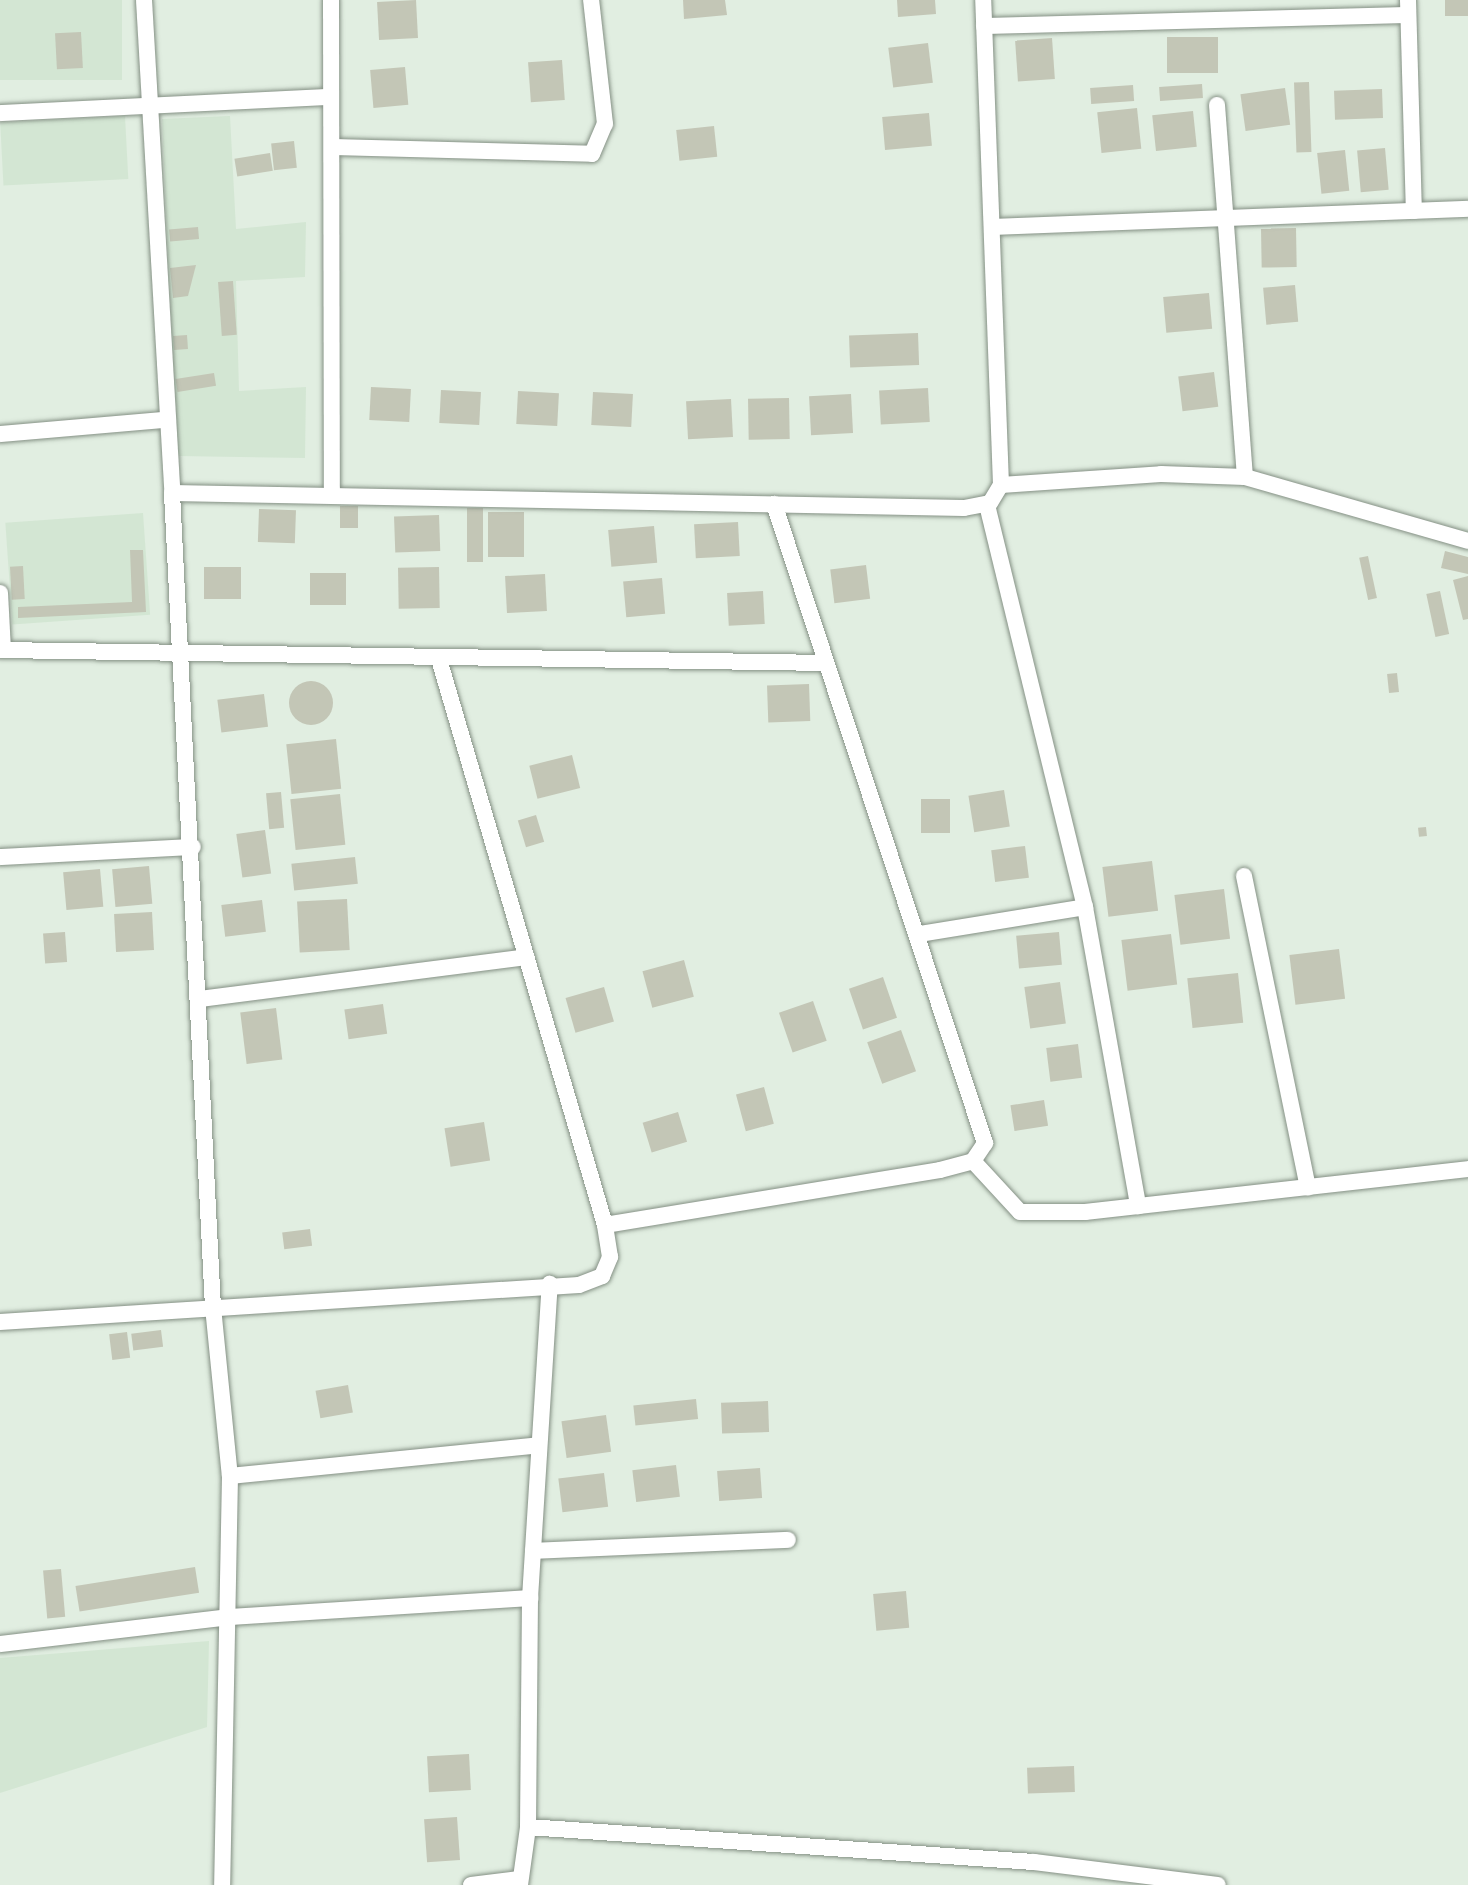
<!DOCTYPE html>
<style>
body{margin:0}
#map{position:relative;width:1468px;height:1885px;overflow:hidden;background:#e1eee1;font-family:"Sofia Sans Condensed",sans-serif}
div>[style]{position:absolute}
.built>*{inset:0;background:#d3e6d3;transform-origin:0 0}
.building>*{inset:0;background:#c3c6b6;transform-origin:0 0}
.round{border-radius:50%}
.roads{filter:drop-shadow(0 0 2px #849084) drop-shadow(0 0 2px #849084)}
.minor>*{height:16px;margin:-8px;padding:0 8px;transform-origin:8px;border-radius:8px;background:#fff}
span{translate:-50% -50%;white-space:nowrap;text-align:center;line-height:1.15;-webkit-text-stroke:8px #eefcee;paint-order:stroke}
</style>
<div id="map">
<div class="built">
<div style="left:0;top:0;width:122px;height:80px"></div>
<div style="left:125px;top:116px;width:63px;height:125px;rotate:87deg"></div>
<div style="clip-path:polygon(230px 116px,236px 229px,306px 222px,305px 277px,236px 281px,239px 391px,306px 387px,305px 458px,177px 456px,162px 119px)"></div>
<div style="left:143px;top:513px;width:102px;height:138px;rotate:86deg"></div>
<div style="clip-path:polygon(209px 1641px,207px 1727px,0 1793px,0 1658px)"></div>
</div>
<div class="building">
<div style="left:416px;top:0;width:38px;height:39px;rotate:87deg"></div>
<div style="clip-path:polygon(683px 0,725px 0,727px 15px,684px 19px)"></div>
<div style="clip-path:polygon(897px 0,935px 0,936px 14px,898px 17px)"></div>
<div style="left:1445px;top:0;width:23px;height:16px"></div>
<div style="left:81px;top:32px;width:36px;height:26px;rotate:87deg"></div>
<div style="left:1167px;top:37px;width:51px;height:36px"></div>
<div style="left:1052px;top:38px;width:41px;height:37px;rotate:86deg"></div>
<div style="left:928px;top:43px;width:40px;height:40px;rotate:83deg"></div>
<div style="left:562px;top:60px;width:40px;height:34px;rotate:86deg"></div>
<div style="left:405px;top:67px;width:38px;height:35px;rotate:85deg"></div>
<div style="left:1309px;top:82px;width:70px;height:15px;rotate:88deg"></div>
<div style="left:1202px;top:84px;width:14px;height:43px;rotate:86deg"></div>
<div style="left:1133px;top:85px;width:16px;height:43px;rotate:86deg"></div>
<div style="left:1285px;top:88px;width:37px;height:45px;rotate:82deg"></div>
<div style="left:1382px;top:89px;width:29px;height:48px;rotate:88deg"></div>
<div style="left:1137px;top:108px;width:41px;height:40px;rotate:84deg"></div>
<div style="left:1193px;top:111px;width:36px;height:41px;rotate:84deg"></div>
<div style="left:929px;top:113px;width:33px;height:47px;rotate:85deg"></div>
<div style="left:714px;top:126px;width:31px;height:38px;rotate:84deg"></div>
<div style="left:294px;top:141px;width:27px;height:23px;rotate:84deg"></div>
<div style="left:1385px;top:148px;width:42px;height:28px;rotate:85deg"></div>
<div style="left:1345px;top:150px;width:41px;height:28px;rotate:84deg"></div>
<div style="left:270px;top:153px;width:18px;height:36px;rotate:81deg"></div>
<div style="left:198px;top:227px;width:12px;height:29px;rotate:85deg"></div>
<div style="left:1296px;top:228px;width:39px;height:35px;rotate:89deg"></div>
<div style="clip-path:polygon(196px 265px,188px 296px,173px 298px,170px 268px)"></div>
<div style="left:233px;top:281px;width:54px;height:15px;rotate:86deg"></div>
<div style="left:1295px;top:285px;width:37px;height:32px;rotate:85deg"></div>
<div style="left:1209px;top:293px;width:36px;height:46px;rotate:85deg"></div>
<div style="left:918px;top:333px;width:32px;height:69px;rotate:88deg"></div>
<div style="left:187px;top:335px;width:14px;height:14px;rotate:86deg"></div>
<div style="left:1214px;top:372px;width:35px;height:36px;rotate:83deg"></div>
<div style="left:214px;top:373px;width:13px;height:39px;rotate:81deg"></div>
<div style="left:371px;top:387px;width:40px;height:33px;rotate:3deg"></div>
<div style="left:928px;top:388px;width:34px;height:49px;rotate:87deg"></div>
<div style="left:441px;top:390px;width:40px;height:33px;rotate:3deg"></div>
<div style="left:518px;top:391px;width:41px;height:33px;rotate:3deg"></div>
<div style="left:593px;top:392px;width:40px;height:33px;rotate:3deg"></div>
<div style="left:851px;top:394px;width:39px;height:42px;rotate:87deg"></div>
<div style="left:789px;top:398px;width:41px;height:41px;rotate:89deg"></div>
<div style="left:731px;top:399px;width:38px;height:45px;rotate:87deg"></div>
<div style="left:340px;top:506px;width:18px;height:22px"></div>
<div style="left:467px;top:508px;width:16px;height:54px"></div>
<div style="left:259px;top:509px;width:37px;height:33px;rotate:2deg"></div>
<div style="left:524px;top:512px;width:45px;height:36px;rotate:90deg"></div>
<div style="left:439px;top:515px;width:36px;height:45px;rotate:88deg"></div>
<div style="left:738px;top:522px;width:34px;height:44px;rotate:87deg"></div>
<div style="left:654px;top:526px;width:37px;height:46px;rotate:85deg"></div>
<div style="clip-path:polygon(130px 550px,143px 550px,146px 612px,18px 618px,18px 607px,132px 602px)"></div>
<div style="clip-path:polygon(1445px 551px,1468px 557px,1468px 574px,1441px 568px)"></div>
<div style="left:1368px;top:556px;width:43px;height:9px;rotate:78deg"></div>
<div style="left:866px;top:565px;width:34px;height:36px;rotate:83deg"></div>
<div style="left:23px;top:566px;width:33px;height:13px;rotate:87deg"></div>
<div style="left:204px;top:567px;width:37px;height:32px"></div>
<div style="left:439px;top:567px;width:41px;height:41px;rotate:89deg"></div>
<div style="left:310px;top:573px;width:36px;height:32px"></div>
<div style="left:545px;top:574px;width:37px;height:40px;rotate:87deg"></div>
<div style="clip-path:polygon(1468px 576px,1468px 619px,1463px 620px,1453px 580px)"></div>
<div style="left:662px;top:578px;width:36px;height:39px;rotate:85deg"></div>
<div style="left:763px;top:591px;width:33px;height:36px;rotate:87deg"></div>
<div style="left:1440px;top:591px;width:44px;height:14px;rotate:78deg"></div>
<div style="left:1397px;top:673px;width:19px;height:10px;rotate:84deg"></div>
<div class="round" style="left:289px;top:681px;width:44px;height:44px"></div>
<div style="left:809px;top:684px;width:37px;height:42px;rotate:88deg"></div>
<div style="left:264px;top:694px;width:33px;height:47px;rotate:83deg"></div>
<div style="left:336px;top:739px;width:50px;height:50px;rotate:84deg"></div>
<div style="left:572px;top:755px;width:34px;height:44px;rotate:76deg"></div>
<div style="left:1004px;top:790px;width:37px;height:36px;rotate:81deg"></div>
<div style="left:281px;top:792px;width:36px;height:15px;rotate:85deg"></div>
<div style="left:340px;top:794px;width:51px;height:50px;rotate:84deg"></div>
<div style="left:921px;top:799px;width:29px;height:34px"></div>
<div style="left:536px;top:815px;width:28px;height:19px;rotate:73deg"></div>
<div style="left:1426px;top:827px;width:9px;height:8px;rotate:84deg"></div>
<div style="left:265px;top:830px;width:44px;height:29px;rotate:82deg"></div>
<div style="left:1025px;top:846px;width:32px;height:34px;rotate:83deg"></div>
<div style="left:355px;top:857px;width:27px;height:64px;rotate:84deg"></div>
<div style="left:1152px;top:861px;width:50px;height:50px;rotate:83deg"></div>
<div style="left:149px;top:866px;width:38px;height:37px;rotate:85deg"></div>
<div style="left:100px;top:869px;width:38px;height:37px;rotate:85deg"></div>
<div style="left:1224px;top:889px;width:50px;height:50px;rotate:83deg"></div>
<div style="left:347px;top:899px;width:51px;height:50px;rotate:87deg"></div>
<div style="left:262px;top:900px;width:32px;height:41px;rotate:83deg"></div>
<div style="left:152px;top:912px;width:38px;height:38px;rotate:87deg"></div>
<div style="left:65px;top:932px;width:30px;height:22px;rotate:86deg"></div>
<div style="left:1059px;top:932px;width:33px;height:43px;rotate:85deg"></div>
<div style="left:1171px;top:934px;width:51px;height:50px;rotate:83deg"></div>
<div style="left:1339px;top:949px;width:50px;height:50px;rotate:83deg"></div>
<div style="left:684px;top:960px;width:38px;height:43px;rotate:75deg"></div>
<div style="left:1238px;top:973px;width:50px;height:51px;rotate:84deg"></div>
<div style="left:883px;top:977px;width:43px;height:36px;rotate:71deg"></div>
<div style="left:1060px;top:982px;width:42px;height:36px;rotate:82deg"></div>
<div style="left:604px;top:987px;width:36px;height:40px;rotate:74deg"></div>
<div style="left:813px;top:1001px;width:42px;height:36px;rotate:71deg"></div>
<div style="left:383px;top:1004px;width:30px;height:39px;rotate:82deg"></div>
<div style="left:276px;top:1008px;width:52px;height:36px;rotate:83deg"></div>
<div style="left:901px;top:1030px;width:44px;height:36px;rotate:70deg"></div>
<div style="left:1078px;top:1044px;width:34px;height:32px;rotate:83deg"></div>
<div style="left:764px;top:1087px;width:38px;height:29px;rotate:75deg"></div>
<div style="left:1044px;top:1100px;width:26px;height:34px;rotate:81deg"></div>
<div style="left:678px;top:1112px;width:31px;height:37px;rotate:73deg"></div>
<div style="left:484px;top:1122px;width:39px;height:40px;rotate:81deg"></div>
<div style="left:310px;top:1229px;width:17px;height:28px;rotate:83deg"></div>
<div style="left:161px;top:1330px;width:17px;height:30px;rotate:83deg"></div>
<div style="left:127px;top:1332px;width:26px;height:18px;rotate:83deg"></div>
<div style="left:348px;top:1385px;width:28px;height:33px;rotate:80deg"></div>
<div style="left:696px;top:1399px;width:20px;height:63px;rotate:84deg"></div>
<div style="left:768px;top:1401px;width:31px;height:47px;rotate:88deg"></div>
<div style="left:606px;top:1415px;width:37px;height:45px;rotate:82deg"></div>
<div style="left:676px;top:1465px;width:32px;height:44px;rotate:83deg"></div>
<div style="left:760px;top:1468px;width:30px;height:43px;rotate:86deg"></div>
<div style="left:604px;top:1473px;width:34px;height:46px;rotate:83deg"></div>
<div style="left:195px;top:1567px;width:26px;height:121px;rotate:81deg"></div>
<div style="left:61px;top:1569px;width:48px;height:18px;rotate:85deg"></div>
<div style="left:906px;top:1591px;width:37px;height:33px;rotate:85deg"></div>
<div style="left:469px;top:1754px;width:36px;height:42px;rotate:87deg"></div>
<div style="left:1074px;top:1766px;width:26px;height:47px;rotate:88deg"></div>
<div style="left:457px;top:1817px;width:43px;height:33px;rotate:86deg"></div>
</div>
<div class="roads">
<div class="minor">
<div style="left:144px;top:0;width:494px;rotate:86.7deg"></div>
<div style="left:172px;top:493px;width:792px;rotate:1.09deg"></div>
<div style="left:964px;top:508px;width:26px;rotate:-11deg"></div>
<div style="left:990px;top:503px;width:21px;rotate:-59deg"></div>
<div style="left:1001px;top:485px;width:485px;rotate:-92.1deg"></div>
<div style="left:331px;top:0;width:496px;rotate:89.9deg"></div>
<div style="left:1408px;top:0;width:211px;rotate:88.4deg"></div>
<div style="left:984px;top:26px;width:424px;rotate:-1.5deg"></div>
<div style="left:1217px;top:105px;width:373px;rotate:85.7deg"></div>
<div style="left:0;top:113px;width:329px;rotate:-2.8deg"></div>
<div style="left:333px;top:147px;width:259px;rotate:1.5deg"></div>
<div style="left:592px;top:154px;width:33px;rotate:-67deg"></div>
<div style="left:605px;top:124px;width:125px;rotate:-96.4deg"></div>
<div style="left:993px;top:227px;width:475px;rotate:-2.2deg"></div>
<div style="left:0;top:434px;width:164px;rotate:-4.9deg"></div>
<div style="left:1001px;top:485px;width:160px;rotate:-3.9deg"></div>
<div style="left:1161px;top:474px;width:84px;rotate:2deg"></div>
<div style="left:1245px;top:477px;width:232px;rotate:16deg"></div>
<div style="left:172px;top:493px;width:815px;rotate:87.12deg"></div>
<div style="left:213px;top:1307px;width:170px;rotate:84.3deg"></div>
<div style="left:230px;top:1476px;width:409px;rotate:91.1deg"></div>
<div style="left:987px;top:505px;width:414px;rotate:76.3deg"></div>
<div style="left:1085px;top:907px;width:304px;rotate:79.9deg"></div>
<div style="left:0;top:593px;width:57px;rotate:87deg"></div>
<div style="left:0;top:650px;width:825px;rotate:0.9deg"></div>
<div style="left:0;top:857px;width:193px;rotate:-3deg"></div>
<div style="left:1244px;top:876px;width:318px;rotate:78.4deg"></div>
<div style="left:919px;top:934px;width:168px;rotate:-9.2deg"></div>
<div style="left:200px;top:999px;width:329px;rotate:-7.3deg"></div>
<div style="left:973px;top:1161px;width:69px;rotate:47.3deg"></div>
<div style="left:1020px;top:1212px;width:65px"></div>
<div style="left:1085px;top:1212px;width:385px;rotate:-6.4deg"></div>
<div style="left:605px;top:1225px;width:339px;rotate:-9.3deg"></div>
<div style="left:940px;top:1170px;width:34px;rotate:-15deg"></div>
<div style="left:973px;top:1161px;width:22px;rotate:-56deg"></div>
<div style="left:985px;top:1143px;width:673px;rotate:-108.27deg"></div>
<div style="left:0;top:1322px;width:580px;rotate:-3.66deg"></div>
<div style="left:579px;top:1285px;width:25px;rotate:-21deg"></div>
<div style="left:602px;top:1276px;width:21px;rotate:-67deg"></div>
<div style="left:610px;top:1257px;width:32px;rotate:-99deg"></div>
<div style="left:605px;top:1225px;width:590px;rotate:-106.35deg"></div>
<div style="left:230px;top:1476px;width:310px;rotate:-5.7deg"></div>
<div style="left:533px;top:1551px;width:255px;rotate:-2.5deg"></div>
<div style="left:0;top:1644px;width:232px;rotate:-6.7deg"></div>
<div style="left:230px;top:1617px;width:301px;rotate:-3.6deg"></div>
<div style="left:528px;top:1827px;width:507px;rotate:3.96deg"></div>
<div style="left:1034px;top:1862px;width:185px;rotate:7.1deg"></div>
<div style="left:471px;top:1885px;width:49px;rotate:-7deg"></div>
<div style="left:520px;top:1885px;width:59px;rotate:-82.1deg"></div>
<div style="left:528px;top:1827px;width:229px;rotate:-89.5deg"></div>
<div style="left:530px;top:1598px;width:315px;rotate:-86.4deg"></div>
</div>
</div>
</div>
